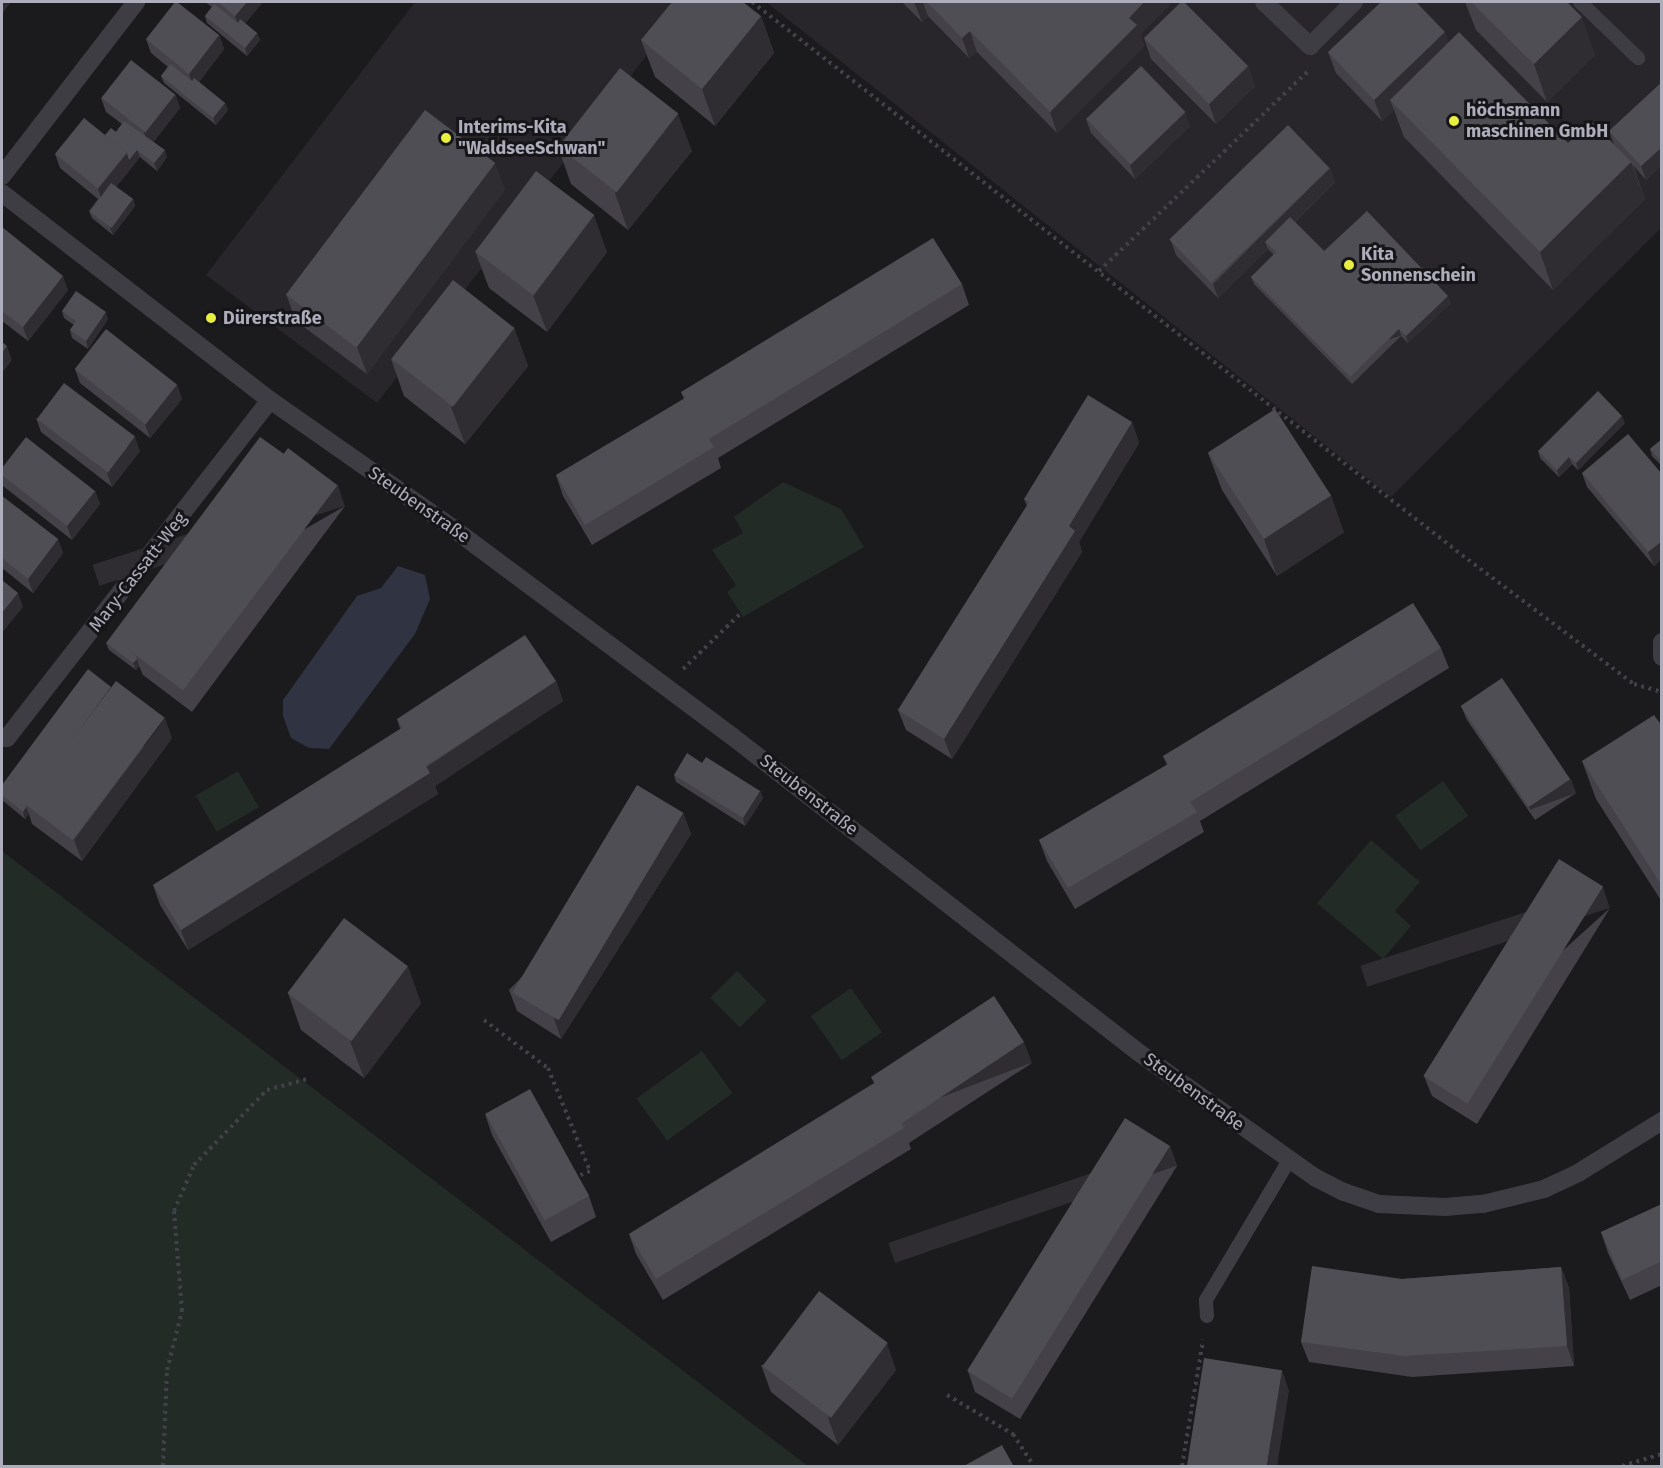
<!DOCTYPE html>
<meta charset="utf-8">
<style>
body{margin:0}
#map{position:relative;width:1663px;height:1468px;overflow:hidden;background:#1b1a1d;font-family:"Fira Sans",sans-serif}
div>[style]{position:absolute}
.built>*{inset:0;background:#28262a}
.green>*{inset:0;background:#222b26;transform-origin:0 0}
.water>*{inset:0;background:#303341}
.path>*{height:4px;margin-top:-2px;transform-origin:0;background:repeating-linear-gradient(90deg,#424149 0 3px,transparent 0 7.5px)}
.lane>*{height:14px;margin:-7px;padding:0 7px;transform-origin:7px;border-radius:7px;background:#3f3d44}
.street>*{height:18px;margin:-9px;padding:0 9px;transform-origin:9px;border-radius:9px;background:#3f3d44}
.wall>*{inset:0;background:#444248}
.shaded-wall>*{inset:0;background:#2f2d31;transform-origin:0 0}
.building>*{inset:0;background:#4f4e54;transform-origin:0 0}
.dots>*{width:16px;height:16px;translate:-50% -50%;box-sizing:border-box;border:3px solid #161518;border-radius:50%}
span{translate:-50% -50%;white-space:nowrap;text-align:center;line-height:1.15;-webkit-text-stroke:6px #161518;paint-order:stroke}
.poi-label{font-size:18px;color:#aeadbc;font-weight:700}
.left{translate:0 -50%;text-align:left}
.street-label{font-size:18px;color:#aeadbc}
.frame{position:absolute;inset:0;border:3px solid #aeadbc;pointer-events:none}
</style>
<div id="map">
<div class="built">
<div style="clip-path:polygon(415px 2px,688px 2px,377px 403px,206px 275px)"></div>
<div style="clip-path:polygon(766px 2px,1661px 2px,1661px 228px,1391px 497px)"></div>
</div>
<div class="green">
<div style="clip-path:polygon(783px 482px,841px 509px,864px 547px,743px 617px,727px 592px,736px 585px,712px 550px,743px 533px,734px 517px)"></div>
<div style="left:238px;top:771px;width:42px;height:49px;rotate:60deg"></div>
<div style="left:1443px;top:781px;width:43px;height:59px;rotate:54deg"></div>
<div style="clip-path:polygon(1371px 840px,1420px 882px,1395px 911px,1411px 926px,1383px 959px,1317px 903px)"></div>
<div style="clip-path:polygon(2px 851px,808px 1466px,2px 1466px)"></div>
<div style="left:737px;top:971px;width:42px;height:38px;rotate:45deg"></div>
<div style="left:851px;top:988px;width:54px;height:49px;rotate:55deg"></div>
<div style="left:702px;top:1051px;width:52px;height:81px;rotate:54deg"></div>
</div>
<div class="water">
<div style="clip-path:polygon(398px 566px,425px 575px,430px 599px,415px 634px,329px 749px,309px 748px,291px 738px,283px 716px,283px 700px,357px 596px,381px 588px)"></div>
</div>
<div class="path">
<div style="left:752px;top:2px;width:900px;rotate:37.91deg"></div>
<div style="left:1462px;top:555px;width:215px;rotate:36.9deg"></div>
<div style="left:1634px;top:684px;width:29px;rotate:16deg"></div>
<div style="left:1099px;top:271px;width:288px;rotate:-43.7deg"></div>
<div style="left:683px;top:669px;width:81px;rotate:-44deg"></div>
<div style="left:484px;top:1020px;width:80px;rotate:36.9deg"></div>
<div style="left:548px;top:1068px;width:111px;rotate:67.8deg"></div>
<div style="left:590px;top:1171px;width:15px;rotate:157deg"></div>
<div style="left:947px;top:1395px;width:77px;rotate:30.6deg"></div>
<div style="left:1013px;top:1434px;width:38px;rotate:57deg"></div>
<div style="left:163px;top:1466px;width:96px;rotate:-87.6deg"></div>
<div style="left:167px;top:1370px;width:61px;rotate:-75.7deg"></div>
<div style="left:182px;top:1311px;width:100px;rotate:-94.6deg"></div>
<div style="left:174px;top:1211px;width:50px;rotate:-66.5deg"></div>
<div style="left:194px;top:1165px;width:105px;rotate:-45.8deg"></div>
<div style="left:267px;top:1090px;width:41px;rotate:-15.4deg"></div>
<div style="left:1182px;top:1466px;width:128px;rotate:-80.5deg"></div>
<div style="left:1622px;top:1466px;width:42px;rotate:-16.7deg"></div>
</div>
<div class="lane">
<div style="left:1580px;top:2px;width:81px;rotate:44deg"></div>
<div style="left:1207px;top:1316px;width:16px;rotate:-94deg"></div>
<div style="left:1206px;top:1300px;width:163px;rotate:-59.3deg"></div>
</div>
<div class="street">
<div style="left:1264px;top:2px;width:64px;rotate:43.7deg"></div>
<div style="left:1310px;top:46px;width:62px;rotate:-45deg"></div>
<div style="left:2px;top:176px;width:220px;rotate:-52.4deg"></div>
<div style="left:2px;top:193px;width:339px;rotate:37.7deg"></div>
<div style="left:270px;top:400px;width:225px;rotate:35deg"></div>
<div style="left:454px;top:529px;width:348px;rotate:36.7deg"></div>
<div style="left:733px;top:737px;width:513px;rotate:37.87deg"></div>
<div style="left:1138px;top:1052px;width:218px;rotate:35.3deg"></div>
<div style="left:1316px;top:1178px;width:31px;rotate:27deg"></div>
<div style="left:1344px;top:1192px;width:37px;rotate:19deg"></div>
<div style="left:1379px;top:1204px;width:66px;rotate:2.6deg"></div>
<div style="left:1445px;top:1207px;width:38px;rotate:-5deg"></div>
<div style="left:1483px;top:1204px;width:63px;rotate:-13.8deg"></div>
<div style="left:1544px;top:1189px;width:38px;rotate:-25deg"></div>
<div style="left:1578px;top:1173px;width:99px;rotate:-31.8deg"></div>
<div style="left:1662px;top:642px;width:15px;rotate:90deg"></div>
<div style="left:2px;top:738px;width:5px"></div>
<div style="left:7px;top:738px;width:428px;rotate:-52.1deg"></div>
</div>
<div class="wall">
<div style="clip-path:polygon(205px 2px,263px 2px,245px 23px,257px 33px,260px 40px,247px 56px,207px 23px,205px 16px,212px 7px)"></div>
<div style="clip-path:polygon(902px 2px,1169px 2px,1170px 4px,1140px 34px,1144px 46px,1057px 133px,977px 52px,969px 58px,928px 16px,922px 22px)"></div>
<div style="clip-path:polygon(1465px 2px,1532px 2px,1595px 54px,1547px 102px,1476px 30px)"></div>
<div style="clip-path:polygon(761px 16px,774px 53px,715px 126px,655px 77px,641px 40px)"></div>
<div style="clip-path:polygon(219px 35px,224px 49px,199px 82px,225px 103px,228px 110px,216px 125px,164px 83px,161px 76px,168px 67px,151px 53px,146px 39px)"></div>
<div style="clip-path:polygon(1144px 38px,1248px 66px,1255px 86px,1216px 124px,1151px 59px)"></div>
<div style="clip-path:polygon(1449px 42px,1568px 143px,1614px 144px,1609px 131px,1662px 82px,1662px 165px,1646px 180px,1633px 165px,1645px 199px,1553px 290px,1404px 137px,1394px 110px,1382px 121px,1336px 73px,1328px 52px)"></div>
<div style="clip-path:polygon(175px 94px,180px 108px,153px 142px,167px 157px,157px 171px,140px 157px,116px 187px,133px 199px,135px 206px,113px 235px,92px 218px,89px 211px,98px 199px,60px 168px,55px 154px,116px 132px,122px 124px,106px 112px,101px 98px)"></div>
<div style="clip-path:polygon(1086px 119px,1190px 126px,1135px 179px,1091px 133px)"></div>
<div style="clip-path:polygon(558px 147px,692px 151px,628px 230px,571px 184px)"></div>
<div style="clip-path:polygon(1330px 168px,1335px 182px,1295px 222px,1324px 251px,1451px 303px,1408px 343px,1401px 336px,1352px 384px,1254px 284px,1251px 277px,1274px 255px,1268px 249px,1218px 298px,1176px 255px,1171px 241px)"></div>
<div style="clip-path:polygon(505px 189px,367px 374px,296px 321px,286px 294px)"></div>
<div style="clip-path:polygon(2px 227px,68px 290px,28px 341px,2px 321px)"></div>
<div style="clip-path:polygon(475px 251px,607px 252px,547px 332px,489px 288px)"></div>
<div style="clip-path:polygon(962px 284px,969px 305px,718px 458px,721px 468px,592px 545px,563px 496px,556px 475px,684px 399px,681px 392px)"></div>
<div style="clip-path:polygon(62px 311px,108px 319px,88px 349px,72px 338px,70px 330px,74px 325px,64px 318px)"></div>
<div style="clip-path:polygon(514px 328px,528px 366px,465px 444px,404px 396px,391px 359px)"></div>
<div style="clip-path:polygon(75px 369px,177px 385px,182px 399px,150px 438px,80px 383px)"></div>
<div style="clip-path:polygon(36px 418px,140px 451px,112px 487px,41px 432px)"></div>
<div style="clip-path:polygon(1132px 422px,1139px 443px,1079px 542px,1082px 552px,952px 759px,906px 730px,898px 710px,1027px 506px,1024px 499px)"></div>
<div style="clip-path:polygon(1625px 423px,1578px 470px,1572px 464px,1559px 477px,1540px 458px,1538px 451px)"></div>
<div style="clip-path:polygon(1662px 439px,1662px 466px,1652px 456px,1650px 449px)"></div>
<div style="clip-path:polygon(1208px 453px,1344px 532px,1277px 576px,1222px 490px)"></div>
<div style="clip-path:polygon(2px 468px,95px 491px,100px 504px,72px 540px,3px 486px,2px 482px)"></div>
<div style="clip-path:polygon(1582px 473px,1662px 474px,1662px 559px,1654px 566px,1587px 487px)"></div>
<div style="clip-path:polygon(2px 496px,58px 539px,63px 553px,33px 593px,2px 568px)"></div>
<div style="clip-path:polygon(345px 506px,192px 712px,143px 675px,139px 666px,136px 670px,109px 650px,106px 643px)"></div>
<div style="clip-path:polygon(1441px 648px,1449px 668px,1200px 821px,1204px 832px,1075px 909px,1047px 861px,1039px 840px,1167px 765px,1163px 756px)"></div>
<div style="clip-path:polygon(556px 681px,563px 701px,435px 786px,438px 794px,188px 950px,160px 905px,153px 885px,400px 729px,397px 719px)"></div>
<div style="clip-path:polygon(1461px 706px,1576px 793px,1535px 820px,1467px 720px)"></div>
<div style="clip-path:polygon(1662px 726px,1662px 902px,1596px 799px,1582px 761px)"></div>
<div style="clip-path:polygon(172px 738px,82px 861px,32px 824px,29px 814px,25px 819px,2px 800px,2px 785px)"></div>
<div style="clip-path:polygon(702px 763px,760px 791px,763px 798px,745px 826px,676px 782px,674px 775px)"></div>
<div style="clip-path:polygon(683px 813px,691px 834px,561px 1039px,517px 1011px,509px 990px)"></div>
<div style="clip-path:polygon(1610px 908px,1477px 1124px,1432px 1096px,1424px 1076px)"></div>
<div style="clip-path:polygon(288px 993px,421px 1003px,364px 1078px,301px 1030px)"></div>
<div style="clip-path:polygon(1032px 1063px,909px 1143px,911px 1149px,663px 1300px,636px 1254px,629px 1234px,874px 1083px,871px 1077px)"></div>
<div style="clip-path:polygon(485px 1114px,589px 1196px,596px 1217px,551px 1242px,492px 1135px)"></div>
<div style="clip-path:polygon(1170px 1146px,1177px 1166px,1020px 1419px,975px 1392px,968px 1371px)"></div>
<div style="clip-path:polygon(1662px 1204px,1662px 1285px,1630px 1300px,1608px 1253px,1601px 1232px)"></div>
<div style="clip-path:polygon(1561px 1267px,1569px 1288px,1574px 1366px,1412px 1377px,1309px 1362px,1301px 1342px,1402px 1279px)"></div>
<div style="clip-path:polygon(761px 1365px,896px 1370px,838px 1445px,771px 1392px)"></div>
</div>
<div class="shaded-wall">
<div style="clip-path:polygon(2px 2px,11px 2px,2px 14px)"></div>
<div style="clip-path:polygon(247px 2px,263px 2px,240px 30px,235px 16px)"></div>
<div style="clip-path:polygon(914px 2px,923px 2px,928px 16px,922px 22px)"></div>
<div style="clip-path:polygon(1144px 2px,1169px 2px,1170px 4px,1140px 34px,1144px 46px,1057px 133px,1050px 112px,1129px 18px)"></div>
<div style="clip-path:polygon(761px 16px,774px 53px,715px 126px,702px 89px)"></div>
<div style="clip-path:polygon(1582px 17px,1595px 54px,1547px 102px,1534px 64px)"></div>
<div style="clip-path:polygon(970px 31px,977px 52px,969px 58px,962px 38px)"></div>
<div style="clip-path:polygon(1445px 32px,1453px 52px,1390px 100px,1394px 110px,1382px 121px,1374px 100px)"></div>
<div style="clip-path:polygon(257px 33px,260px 40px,247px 56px,245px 48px)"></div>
<div style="clip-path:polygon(219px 35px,224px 49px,194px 88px,189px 74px)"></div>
<div style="clip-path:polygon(1248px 66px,1255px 86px,1216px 124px,1209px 104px)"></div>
<div style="clip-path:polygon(175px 94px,180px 108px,150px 147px,144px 133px)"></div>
<div style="clip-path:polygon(225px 103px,228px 110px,216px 125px,213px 118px)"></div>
<div style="clip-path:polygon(1185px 112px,1190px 126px,1135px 179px,1130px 165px)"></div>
<div style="clip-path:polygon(678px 114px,692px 151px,628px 230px,615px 193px)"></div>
<div style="clip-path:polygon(1662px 147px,1662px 165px,1646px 180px,1641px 166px)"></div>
<div style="clip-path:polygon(137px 150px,140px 157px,132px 167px,129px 160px)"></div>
<div style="clip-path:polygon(165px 150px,167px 157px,157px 171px,154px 163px)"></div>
<div style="clip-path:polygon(127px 153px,132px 167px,103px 203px,98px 189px)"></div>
<div style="clip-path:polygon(1631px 162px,1645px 199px,1553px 290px,1540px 252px)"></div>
<div style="clip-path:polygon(495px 163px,505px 189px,367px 374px,357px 347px)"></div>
<div style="clip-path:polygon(1330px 168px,1335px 182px,1270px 246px,1265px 242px,1268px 249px,1218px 298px,1213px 284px)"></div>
<div style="clip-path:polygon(133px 199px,135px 206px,113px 235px,110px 228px)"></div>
<div style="clip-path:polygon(594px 215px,607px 252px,547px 332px,533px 295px)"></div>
<div style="clip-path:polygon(63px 276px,68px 290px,28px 341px,23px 327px)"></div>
<div style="clip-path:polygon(1448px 296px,1451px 303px,1408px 343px,1406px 336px)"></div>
<div style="clip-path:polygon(106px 312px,108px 319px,88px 349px,86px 341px)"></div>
<div style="clip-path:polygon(514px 328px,528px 366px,465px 444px,451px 407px)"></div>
<div style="left:1399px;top:329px;width:7px;height:69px;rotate:74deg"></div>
<div style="clip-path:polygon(7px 346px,12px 360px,2px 373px,2px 353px)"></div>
<div style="clip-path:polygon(177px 385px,182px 399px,150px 438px,145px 424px)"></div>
<div style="clip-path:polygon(1622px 416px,1625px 423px,1578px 470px,1576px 463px)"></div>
<div style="clip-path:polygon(1132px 422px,1139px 443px,1079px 542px,1082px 552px,952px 759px,944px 739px,1069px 526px)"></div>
<div style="clip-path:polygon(135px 437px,140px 451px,112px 487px,107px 473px)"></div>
<div style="clip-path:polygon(1569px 457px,1572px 464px,1559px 477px,1557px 470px)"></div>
<div style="left:338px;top:485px;width:22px;height:258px;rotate:72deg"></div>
<div style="clip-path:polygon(95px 491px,100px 504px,72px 540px,67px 526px)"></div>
<div style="clip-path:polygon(1331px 495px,1344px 532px,1277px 576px,1264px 539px)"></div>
<div style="clip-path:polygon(58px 539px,63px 553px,33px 593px,28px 579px)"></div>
<div style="clip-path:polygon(1662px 541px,1662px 559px,1654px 566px,1648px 552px)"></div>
<div style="clip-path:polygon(18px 593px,23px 607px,2px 633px,2px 613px)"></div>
<div style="clip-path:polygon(137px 659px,139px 666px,136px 670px,133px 663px)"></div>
<div style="clip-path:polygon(556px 681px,563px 701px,435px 786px,438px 794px,188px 950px,181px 930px)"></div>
<div style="clip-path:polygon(165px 718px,172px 738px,82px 861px,74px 840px)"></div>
<div style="left:1571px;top:779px;width:15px;height:49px;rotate:70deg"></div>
<div style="clip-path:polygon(760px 791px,763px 798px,745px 826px,743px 818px)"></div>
<div style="clip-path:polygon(26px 807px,29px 814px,25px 819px,23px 812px)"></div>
<div style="clip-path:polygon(683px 813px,691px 834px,561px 1039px,554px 1018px)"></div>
<div style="left:1603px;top:887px;width:22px;height:255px;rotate:72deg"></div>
<div style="clip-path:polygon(408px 966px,421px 1003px,364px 1078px,350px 1041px)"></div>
<div style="left:1024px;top:1042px;width:22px;height:146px;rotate:69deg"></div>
<div style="left:1170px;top:1146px;width:21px;height:298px;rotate:71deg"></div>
<div style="clip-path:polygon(1561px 1267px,1569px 1288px,1574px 1366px,1567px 1346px)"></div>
<div style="clip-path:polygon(887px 1343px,896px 1370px,838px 1445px,828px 1418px)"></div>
<div style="clip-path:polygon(1282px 1370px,1289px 1391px,1277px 1467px,1267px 1467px)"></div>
</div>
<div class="building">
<div style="clip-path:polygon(175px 2px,177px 2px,219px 35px,189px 74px,146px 39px)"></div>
<div style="clip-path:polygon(218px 2px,247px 2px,235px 16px)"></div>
<div style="clip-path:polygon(672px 2px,743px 2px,761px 16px,702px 89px,641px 40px)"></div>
<div style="clip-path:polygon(927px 2px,1144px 2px,1129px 18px,1137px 25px,1050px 112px,970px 31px,962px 38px)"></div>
<div style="clip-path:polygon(1181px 2px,1184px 2px,1248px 66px,1209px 104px,1144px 38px)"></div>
<div style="clip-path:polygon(1381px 2px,1416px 2px,1445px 32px,1374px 100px,1328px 52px)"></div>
<div style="clip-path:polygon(1471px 2px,1532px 2px,1533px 3px,1535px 2px,1567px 2px,1582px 17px,1534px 64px)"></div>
<div style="clip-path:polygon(214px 4px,238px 23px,240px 19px,257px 33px,245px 48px,205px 16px)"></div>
<div style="clip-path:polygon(1459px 32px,1568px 143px,1591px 121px,1631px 162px,1540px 252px,1390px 100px)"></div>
<div style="left:131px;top:60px;width:56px;height:48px;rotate:38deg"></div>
<div style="clip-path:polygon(170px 64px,192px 81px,194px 78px,225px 103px,213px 118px,161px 76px)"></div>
<div style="left:1141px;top:66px;width:64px;height:76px;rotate:46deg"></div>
<div style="left:620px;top:68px;width:74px;height:100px;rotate:38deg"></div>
<div style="clip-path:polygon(1662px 82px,1662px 147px,1641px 166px,1609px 131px)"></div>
<div style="left:425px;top:110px;width:88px;height:231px;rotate:37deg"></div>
<div style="left:84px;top:118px;width:55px;height:46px;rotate:39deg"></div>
<div style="clip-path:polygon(124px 121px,165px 150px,154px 163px,137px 150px,129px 160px,127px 153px,105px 135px,111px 128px,116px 132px)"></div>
<div style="left:1288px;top:125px;width:60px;height:165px;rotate:46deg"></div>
<div style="left:536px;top:171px;width:73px;height:101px;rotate:37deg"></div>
<div style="left:111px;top:183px;width:27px;height:36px;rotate:36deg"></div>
<div style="clip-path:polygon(1367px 211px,1448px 296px,1406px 336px,1399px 329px,1350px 377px,1251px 277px,1276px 252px,1265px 242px,1290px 217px,1324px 251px)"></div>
<div style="clip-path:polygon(2px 227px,63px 276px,23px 327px,2px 311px)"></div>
<div style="clip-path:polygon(933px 238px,962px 284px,709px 439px,714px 447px,585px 525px,556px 475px,685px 398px,681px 392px)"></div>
<div style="left:453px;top:280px;width:78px;height:100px;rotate:38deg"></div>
<div style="clip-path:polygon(76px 291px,106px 312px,86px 341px,70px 330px,76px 321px,62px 311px)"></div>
<div style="left:106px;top:329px;width:90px;height:51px;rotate:38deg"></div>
<div style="clip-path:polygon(2px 342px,7px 346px,2px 353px)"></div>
<div style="left:64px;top:383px;width:89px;height:45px;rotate:37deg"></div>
<div style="clip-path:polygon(1598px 391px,1622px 416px,1576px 463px,1569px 457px,1557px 470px,1538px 451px)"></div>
<div style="clip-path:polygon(1088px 395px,1132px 422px,1069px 526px,1075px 531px,944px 739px,898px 710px,1029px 502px,1024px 499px)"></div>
<div style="left:1275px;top:409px;width:103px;height:80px;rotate:57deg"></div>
<div style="clip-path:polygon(1628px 434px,1662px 474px,1662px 541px,1648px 552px,1582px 473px)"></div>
<div style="clip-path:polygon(26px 437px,95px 491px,67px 526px,2px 475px,2px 468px)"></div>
<div style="clip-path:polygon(260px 437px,284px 454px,135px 655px,137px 659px,133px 663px,106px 643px)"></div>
<div style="clip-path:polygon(1662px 439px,1662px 462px,1650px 449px)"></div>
<div style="left:288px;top:448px;width:62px;height:257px;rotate:37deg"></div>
<div style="clip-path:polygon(2px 496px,58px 539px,28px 579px,2px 558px)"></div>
<div style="clip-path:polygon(2px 580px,18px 593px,2px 613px)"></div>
<div style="clip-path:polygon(1413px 603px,1441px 648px,1190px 802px,1197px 812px,1068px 888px,1039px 840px,1168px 764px,1163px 756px)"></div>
<div style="clip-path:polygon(525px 635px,556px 681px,426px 766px,430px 773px,181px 930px,153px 885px,402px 728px,397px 719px)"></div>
<div style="clip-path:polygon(88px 669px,111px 687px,25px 804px,26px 807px,23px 812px,2px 795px,2px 785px)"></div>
<div style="left:1502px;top:678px;width:122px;height:50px;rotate:56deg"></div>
<div style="left:116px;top:681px;width:61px;height:153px;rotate:37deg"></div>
<div style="clip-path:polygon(1654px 715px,1662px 726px,1662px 886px,1582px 761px)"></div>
<div style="clip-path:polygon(687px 753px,702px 763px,706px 757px,760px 791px,743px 818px,674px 775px)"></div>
<div style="left:637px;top:785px;width:54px;height:242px;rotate:31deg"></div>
<div style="left:1559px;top:859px;width:52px;height:256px;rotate:32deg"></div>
<div style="left:344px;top:918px;width:80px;height:94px;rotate:37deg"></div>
<div style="clip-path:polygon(994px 996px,1024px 1042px,902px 1123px,904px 1128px,656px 1279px,629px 1234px,875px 1083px,871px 1077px)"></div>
<div style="left:530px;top:1089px;width:122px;height:51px;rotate:61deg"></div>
<div style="left:1125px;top:1118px;width:53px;height:298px;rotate:32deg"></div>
<div style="clip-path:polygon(1662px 1204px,1662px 1261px,1622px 1280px,1601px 1232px)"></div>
<div style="clip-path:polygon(1312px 1266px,1402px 1279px,1561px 1267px,1567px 1346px,1404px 1356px,1301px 1342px)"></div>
<div style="left:819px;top:1291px;width:86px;height:94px;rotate:37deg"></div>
<div style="left:1204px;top:1358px;width:79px;height:110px;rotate:9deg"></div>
<div style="clip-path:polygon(1002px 1445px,1014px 1467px,962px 1467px)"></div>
</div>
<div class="dots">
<div style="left:1454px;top:121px;background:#e9ef40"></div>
<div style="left:446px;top:138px;background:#e9ef40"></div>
<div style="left:1349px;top:265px;background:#e9ef40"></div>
<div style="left:211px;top:318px;background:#e9ef40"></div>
</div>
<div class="poi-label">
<span class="left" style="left:1466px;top:121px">höchsmann<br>maschinen GmbH</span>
<span class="left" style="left:458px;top:138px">Interims-Kita<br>"WaldseeSchwan"</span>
<span class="left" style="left:1361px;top:265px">Kita<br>Sonnenschein</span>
<span class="left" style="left:223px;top:318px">Dürerstraße</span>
</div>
<div class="street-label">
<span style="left:419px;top:505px;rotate:35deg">Steubenstraße</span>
<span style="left:138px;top:572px;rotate:-52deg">Mary-Cassatt-Weg</span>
<span style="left:809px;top:795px;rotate:38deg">Steubenstraße</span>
<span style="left:1194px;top:1092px;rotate:36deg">Steubenstraße</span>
</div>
<div class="frame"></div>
</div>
